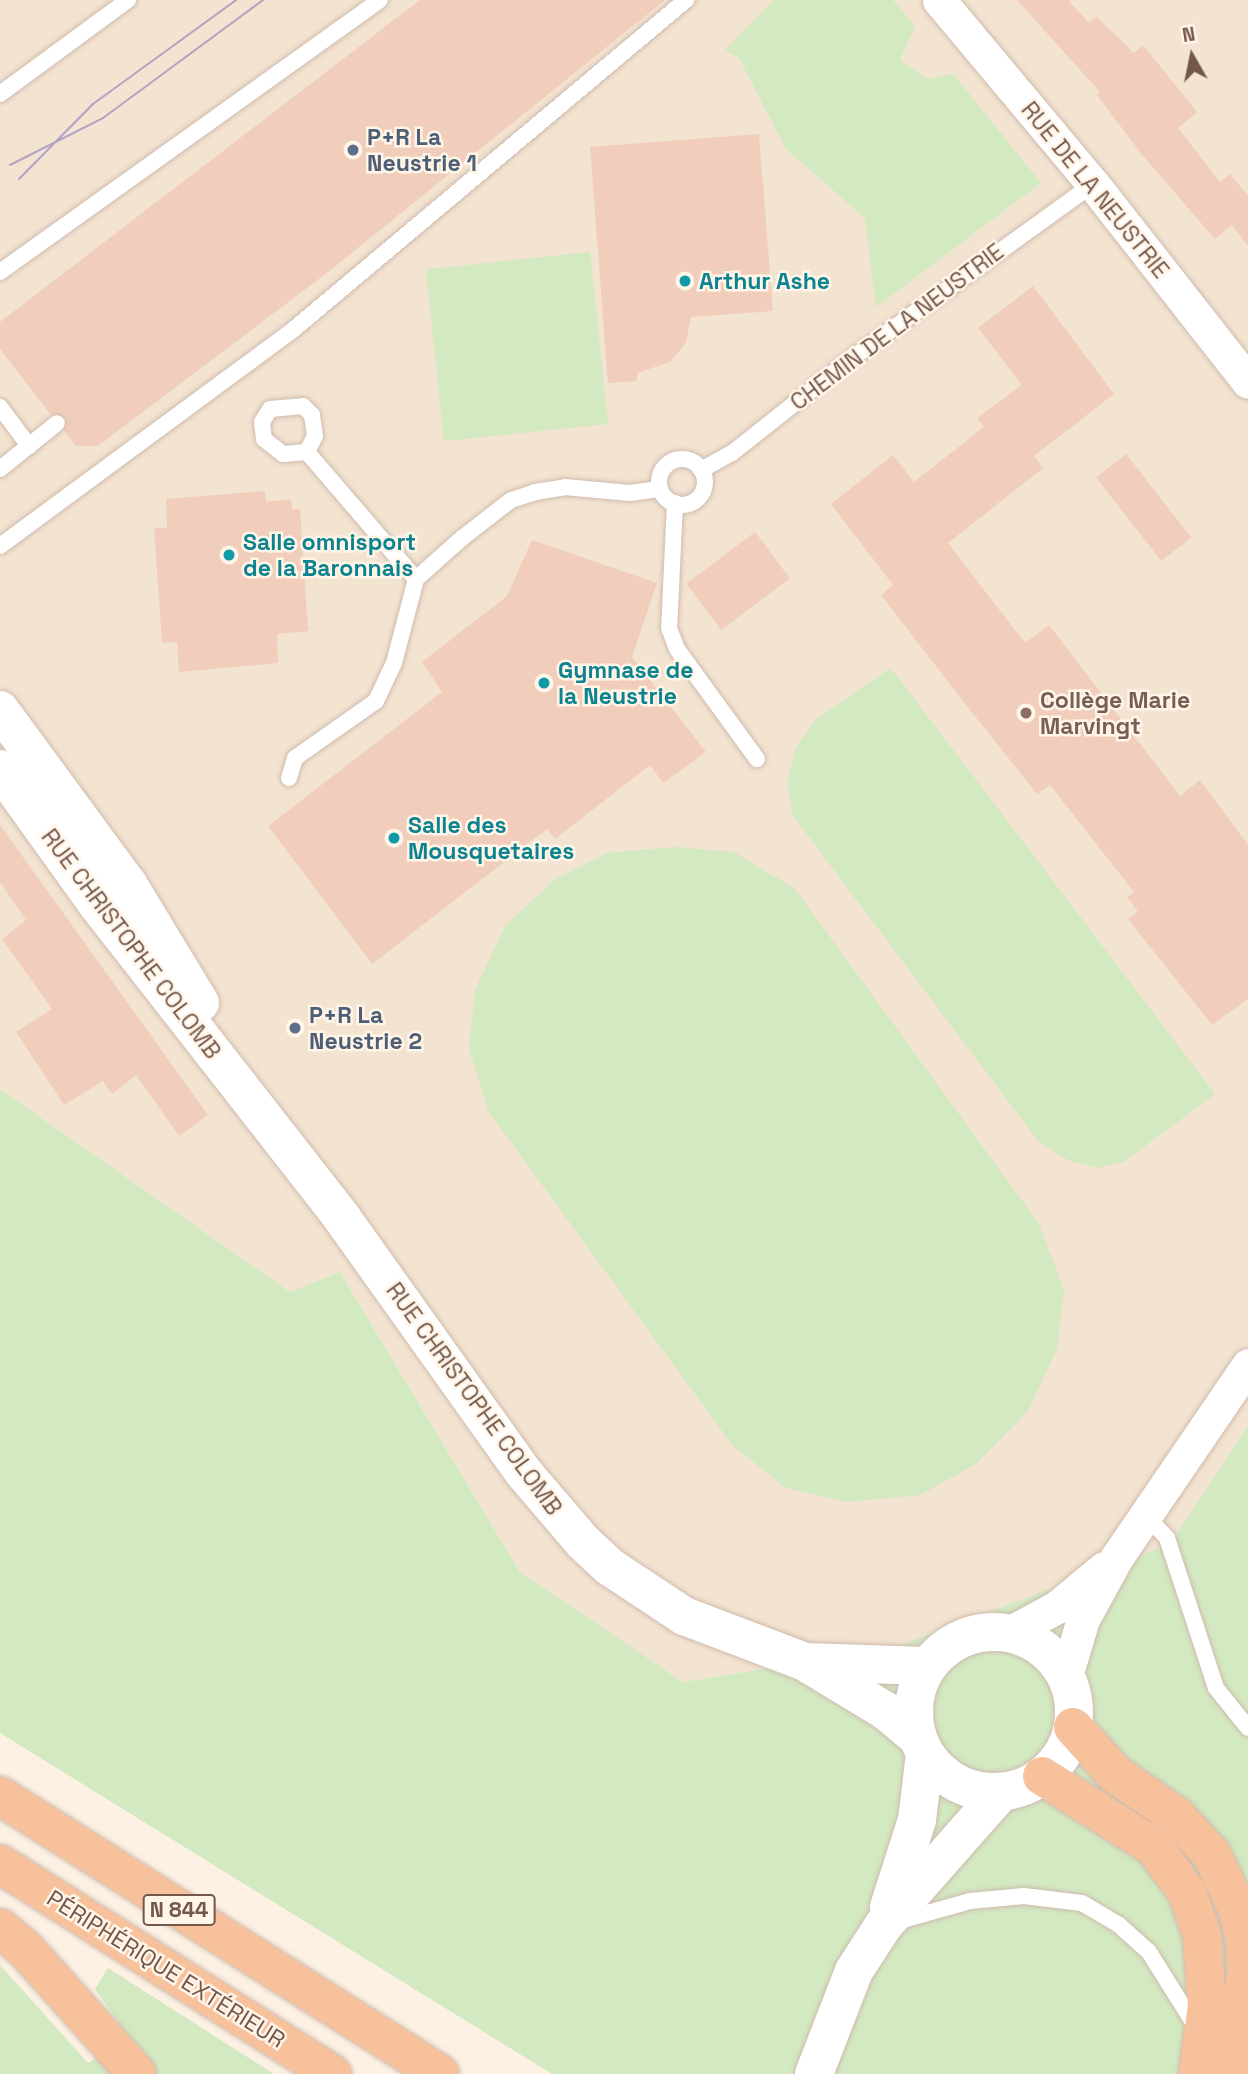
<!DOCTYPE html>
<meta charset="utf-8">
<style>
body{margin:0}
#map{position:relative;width:1248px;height:2074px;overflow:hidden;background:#fcf1e3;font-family:"Space Grotesk",sans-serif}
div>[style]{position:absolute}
.residential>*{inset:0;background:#f3e3d1}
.green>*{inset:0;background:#d3e9c2;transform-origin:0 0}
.building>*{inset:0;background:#f0cebb;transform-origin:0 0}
.roads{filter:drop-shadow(0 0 2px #cfbbad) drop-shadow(0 0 2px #cfbbad)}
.service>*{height:16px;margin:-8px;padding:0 8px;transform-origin:8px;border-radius:8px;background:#fff}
.service>.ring{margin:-8px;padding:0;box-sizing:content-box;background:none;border:16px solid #fff;border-radius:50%}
.minor>*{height:33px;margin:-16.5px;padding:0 16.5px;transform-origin:16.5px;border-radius:16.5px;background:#fff}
.tertiary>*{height:38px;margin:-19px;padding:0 19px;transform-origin:19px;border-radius:19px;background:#fff}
.secondary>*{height:38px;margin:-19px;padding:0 19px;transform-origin:19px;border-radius:19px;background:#fff}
.secondary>.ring{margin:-19px;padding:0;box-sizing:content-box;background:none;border:38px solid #fff;border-radius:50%}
.trunk>*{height:38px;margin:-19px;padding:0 19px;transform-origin:19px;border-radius:19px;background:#f7c19c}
.tram>*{height:2px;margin:-1px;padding:0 1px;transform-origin:1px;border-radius:1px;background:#b3a2c4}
.dots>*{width:19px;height:19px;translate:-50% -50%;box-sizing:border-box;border:4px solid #fff5e9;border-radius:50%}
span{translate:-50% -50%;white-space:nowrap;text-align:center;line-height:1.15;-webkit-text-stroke:5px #fff5e9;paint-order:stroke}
.shield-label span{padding:2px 5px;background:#fff5e9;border:2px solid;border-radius:5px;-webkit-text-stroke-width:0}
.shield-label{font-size:21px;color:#73574a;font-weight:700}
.service-label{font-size:23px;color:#4e5e75;font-weight:700}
.left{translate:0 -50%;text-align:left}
.street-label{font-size:23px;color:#73574a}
.culture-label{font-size:23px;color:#0d838f;font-weight:700}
.education-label{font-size:23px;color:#785e54;font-weight:700}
.north{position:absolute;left:1157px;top:21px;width:70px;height:70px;-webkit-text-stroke:5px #fff5e9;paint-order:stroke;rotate:351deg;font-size:19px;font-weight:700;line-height:28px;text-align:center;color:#73574a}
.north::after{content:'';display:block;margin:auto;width:24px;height:32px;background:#73574a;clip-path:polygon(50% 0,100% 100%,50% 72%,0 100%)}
</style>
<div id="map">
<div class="residential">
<div style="clip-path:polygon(0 0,1248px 0,1248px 1426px,1170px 1544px,892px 1648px,683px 1682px,520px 1572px,340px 1272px,290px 1292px,0 1089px)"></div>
</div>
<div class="green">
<div style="clip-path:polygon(774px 0,893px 0,915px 26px,900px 60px,928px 79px,953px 74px,1041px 183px,876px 307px,865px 218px,786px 149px,739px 58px,725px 50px)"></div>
<div style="left:590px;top:252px;width:173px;height:165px;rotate:84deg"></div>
<div style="clip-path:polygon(891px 668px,1215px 1094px,1125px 1161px,1098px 1168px,1068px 1160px,1039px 1142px,793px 816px,787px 783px,796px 747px,815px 720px)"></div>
<div style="clip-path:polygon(673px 847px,734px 852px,795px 889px,1039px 1224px,1064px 1290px,1057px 1349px,1028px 1411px,976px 1464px,920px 1495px,846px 1502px,786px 1488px,733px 1446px,488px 1111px,469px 1048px,475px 990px,505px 926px,554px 880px,607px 853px)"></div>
<div style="clip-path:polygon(0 1089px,290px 1292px,340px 1272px,520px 1572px,683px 1682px,892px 1648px,1170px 1544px,1248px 1426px,1248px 2074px,552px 2074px,0 1733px)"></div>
<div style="clip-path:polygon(0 1965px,88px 2063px,129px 2038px,95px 1989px,108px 1968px,274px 2074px,0 2074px)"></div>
</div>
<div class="building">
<div style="clip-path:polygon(420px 0,665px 0,328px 272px,98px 446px,76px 446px,64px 431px,66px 417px,51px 415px,0 349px,0 322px)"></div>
<div style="clip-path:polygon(1017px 0,1068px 0,1089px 23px,1097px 17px,1134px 53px,1143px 45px,1197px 112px,1178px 128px,1220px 182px,1230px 174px,1248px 196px,1248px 246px,1232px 225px,1215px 239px,1143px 156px,1097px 95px,1100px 92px)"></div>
<div style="clip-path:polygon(759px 134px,773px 311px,691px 317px,686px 343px,670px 362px,637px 373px,637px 381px,608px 383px,590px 147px)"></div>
<div style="clip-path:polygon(1033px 286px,1114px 394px,1034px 456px,1043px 468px,948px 543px,1025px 643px,1049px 625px,1180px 796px,1200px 780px,1248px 845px,1248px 999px,1212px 1025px,1128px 919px,1138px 912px,1127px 897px,1134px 892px,1050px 785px,1037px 794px,959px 696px,881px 595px,893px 585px,831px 504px,893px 455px,914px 482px,984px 427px,977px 418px,1022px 385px,978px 328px)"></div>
<div style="left:1126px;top:454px;width:106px;height:38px;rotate:52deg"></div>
<div style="clip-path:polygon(265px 491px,266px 502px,291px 499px,292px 509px,300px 509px,308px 631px,277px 634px,278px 663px,179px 672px,177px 642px,162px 643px,154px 528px,167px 528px,166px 499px)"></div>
<div style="left:755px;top:532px;width:58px;height:86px;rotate:53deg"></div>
<div style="clip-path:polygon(532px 540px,657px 583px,632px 657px,706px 752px,663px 783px,650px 765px,555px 839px,547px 829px,372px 964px,268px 826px,442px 692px,422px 662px,507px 596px)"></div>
<div style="clip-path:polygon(0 825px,208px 1115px,179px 1136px,136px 1075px,112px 1094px,103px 1081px,64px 1105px,16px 1032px,52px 1009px,2px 939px,26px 920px,0 882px)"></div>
</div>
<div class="roads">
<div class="service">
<div style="left:0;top:94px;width:159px;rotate:-36.3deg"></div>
<div style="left:0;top:272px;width:467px;rotate:-35.6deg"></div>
<div style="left:0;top:407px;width:49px;rotate:53.4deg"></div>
<div style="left:307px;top:452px;width:24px;rotate:175deg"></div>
<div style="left:283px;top:454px;width:24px;rotate:-142deg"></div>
<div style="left:264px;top:439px;width:17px;rotate:-97deg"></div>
<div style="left:262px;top:422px;width:15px;rotate:-58deg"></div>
<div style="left:270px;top:409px;width:33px;rotate:-5deg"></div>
<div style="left:303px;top:406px;width:13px;rotate:45deg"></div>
<div style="left:312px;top:415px;width:21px;rotate:82deg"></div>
<div style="left:315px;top:436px;width:18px;rotate:117deg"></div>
<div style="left:307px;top:452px;width:167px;rotate:49.4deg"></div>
<div class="ring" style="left:659px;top:459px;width:30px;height:30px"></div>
<div style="left:0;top:469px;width:73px;rotate:-38.9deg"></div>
<div style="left:701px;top:470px;width:35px;rotate:-29deg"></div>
<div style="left:732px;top:453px;width:153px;rotate:-38.4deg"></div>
<div style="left:852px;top:358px;width:297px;rotate:-35.8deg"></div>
<div style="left:675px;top:503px;width:125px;rotate:92.7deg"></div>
<div style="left:669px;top:628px;width:22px;rotate:69deg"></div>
<div style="left:677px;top:649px;width:136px;rotate:54deg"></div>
<div style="left:0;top:546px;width:365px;rotate:-36.4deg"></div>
<div style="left:294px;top:329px;width:512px;rotate:-40.01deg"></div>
<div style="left:289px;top:778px;width:21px;rotate:-73deg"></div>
<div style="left:295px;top:758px;width:99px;rotate:-35.1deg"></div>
<div style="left:376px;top:701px;width:42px;rotate:-64.7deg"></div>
<div style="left:394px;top:663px;width:87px;rotate:-75.3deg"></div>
<div style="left:416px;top:579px;width:62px;rotate:-41.7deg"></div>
<div style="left:462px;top:538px;width:62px;rotate:-37.8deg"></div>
<div style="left:511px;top:500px;width:25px;rotate:-18deg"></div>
<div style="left:535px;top:492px;width:30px;rotate:-9deg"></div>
<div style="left:565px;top:487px;width:65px;rotate:5.3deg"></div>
<div style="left:630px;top:493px;width:30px;rotate:-8deg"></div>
<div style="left:1145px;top:1515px;width:32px;rotate:46deg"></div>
<div style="left:1167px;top:1538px;width:158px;rotate:71.9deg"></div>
<div style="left:1216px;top:1688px;width:51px;rotate:51.3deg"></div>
<div style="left:899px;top:1921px;width:74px;rotate:-15.7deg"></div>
<div style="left:970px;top:1901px;width:54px;rotate:-5.3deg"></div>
<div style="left:1024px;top:1896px;width:58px;rotate:6.9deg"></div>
<div style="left:1082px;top:1903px;width:43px;rotate:30.7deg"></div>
<div style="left:1119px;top:1925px;width:40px;rotate:42deg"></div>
<div style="left:1149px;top:1952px;width:92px;rotate:57.9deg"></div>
</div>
<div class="minor">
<div style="left:939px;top:0;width:240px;rotate:50.1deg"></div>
<div style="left:1093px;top:184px;width:251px;rotate:51.9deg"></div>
<div style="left:1009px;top:1633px;width:55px;rotate:-28.4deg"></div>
<div style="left:1057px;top:1607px;width:61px;rotate:-39.7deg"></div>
<div style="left:1066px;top:1676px;width:59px;rotate:-73.4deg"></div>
<div style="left:1083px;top:1619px;width:71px;rotate:-61.3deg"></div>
<div style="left:1117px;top:1557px;width:232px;rotate:-55.7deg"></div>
</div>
<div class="tertiary">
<div style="left:0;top:710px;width:216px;rotate:53.7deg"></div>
<div style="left:128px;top:884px;width:139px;rotate:58.8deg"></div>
<div style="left:0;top:769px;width:166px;rotate:54.3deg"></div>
<div style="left:97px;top:904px;width:398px;rotate:52deg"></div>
<div style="left:342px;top:1218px;width:313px;rotate:54.5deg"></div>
<div style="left:524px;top:1473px;width:91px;rotate:49.5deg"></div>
<div style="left:583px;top:1542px;width:37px;rotate:43deg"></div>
<div style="left:610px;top:1567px;width:89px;rotate:33.5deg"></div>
<div style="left:684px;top:1616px;width:129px;rotate:20.8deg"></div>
<div style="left:805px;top:1662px;width:95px;rotate:31.2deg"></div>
<div style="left:886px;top:1711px;width:42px;rotate:40.2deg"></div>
<div style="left:805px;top:1662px;width:122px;rotate:1.9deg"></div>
</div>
<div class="secondary">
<div class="ring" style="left:914px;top:1632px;width:122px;height:122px"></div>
<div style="left:889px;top:1907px;width:91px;rotate:-72.2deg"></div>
<div style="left:917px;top:1820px;width:66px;rotate:-83.1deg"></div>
<div style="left:814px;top:2074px;width:110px;rotate:-68.8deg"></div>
<div style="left:854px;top:1971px;width:54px;rotate:-57.2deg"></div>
<div style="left:883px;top:1926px;width:179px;rotate:-48.6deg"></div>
</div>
<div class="trunk">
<div style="left:1073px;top:1727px;width:63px;rotate:48.2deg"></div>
<div style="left:1115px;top:1774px;width:74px;rotate:34.5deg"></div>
<div style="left:1176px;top:1816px;width:53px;rotate:47.3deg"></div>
<div style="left:1212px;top:1855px;width:59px;rotate:64.7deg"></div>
<div style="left:1237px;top:1908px;width:31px;rotate:75deg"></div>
<div style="left:1245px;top:1938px;width:35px;rotate:88deg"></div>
<div style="left:1246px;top:1973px;width:102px;rotate:97.9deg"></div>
<div style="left:1042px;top:1776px;width:133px;rotate:32.4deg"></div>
<div style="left:1154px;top:1847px;width:56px;rotate:53.7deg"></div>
<div style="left:1187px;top:1892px;width:46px;rotate:70.8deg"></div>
<div style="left:1202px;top:1935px;width:70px;rotate:85.9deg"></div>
<div style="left:1207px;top:2005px;width:70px;rotate:97.4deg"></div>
<div style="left:0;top:1796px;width:520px;rotate:32.29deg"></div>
<div style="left:0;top:1864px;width:393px;rotate:32.3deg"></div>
<div style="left:0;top:1928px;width:34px;rotate:40deg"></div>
<div style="left:26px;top:1950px;width:166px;rotate:48.2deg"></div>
</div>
</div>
<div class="tram">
<div style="left:10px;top:165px;width:104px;rotate:-26.8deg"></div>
<div style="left:103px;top:118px;width:199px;rotate:-36.4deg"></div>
<div style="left:19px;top:179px;width:105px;rotate:-45.4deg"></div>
<div style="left:93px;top:104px;width:177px;rotate:-36deg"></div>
</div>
<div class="dots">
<div style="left:353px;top:150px;background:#5c6f8a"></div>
<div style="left:685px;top:281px;background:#0f9aa8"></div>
<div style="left:229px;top:555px;background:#0f9aa8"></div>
<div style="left:544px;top:683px;background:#0f9aa8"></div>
<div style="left:1026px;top:713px;background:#8d6e63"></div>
<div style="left:394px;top:838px;background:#0f9aa8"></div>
<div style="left:295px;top:1028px;background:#5c6f8a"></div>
</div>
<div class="shield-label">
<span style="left:179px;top:1910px">N 844</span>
</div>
<div class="service-label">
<span class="left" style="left:367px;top:150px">P+R La<br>Neustrie 1</span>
<span class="left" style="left:309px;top:1028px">P+R La<br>Neustrie 2</span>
</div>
<div class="street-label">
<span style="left:1095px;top:190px;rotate:51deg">RUE DE LA NEUSTRIE</span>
<span style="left:897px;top:327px;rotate:-37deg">CHEMIN DE LA NEUSTRIE</span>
<span style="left:131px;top:944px;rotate:53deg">RUE CHRISTOPHE COLOMB</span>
<span style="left:474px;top:1399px;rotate:54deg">RUE CHRISTOPHE COLOMB</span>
<span style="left:166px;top:1969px;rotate:32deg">PÉRIPHÉRIQUE EXTÉRIEUR</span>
</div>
<div class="culture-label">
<span class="left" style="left:699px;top:281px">Arthur Ashe</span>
<span class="left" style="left:243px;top:555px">Salle omnisport<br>de la Baronnais</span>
<span class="left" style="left:558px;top:683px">Gymnase de<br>la Neustrie</span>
<span class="left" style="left:408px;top:838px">Salle des<br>Mousquetaires</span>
</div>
<div class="education-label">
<span class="left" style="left:1040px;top:713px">Collège Marie<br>Marvingt</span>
</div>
<div class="north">N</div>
</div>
